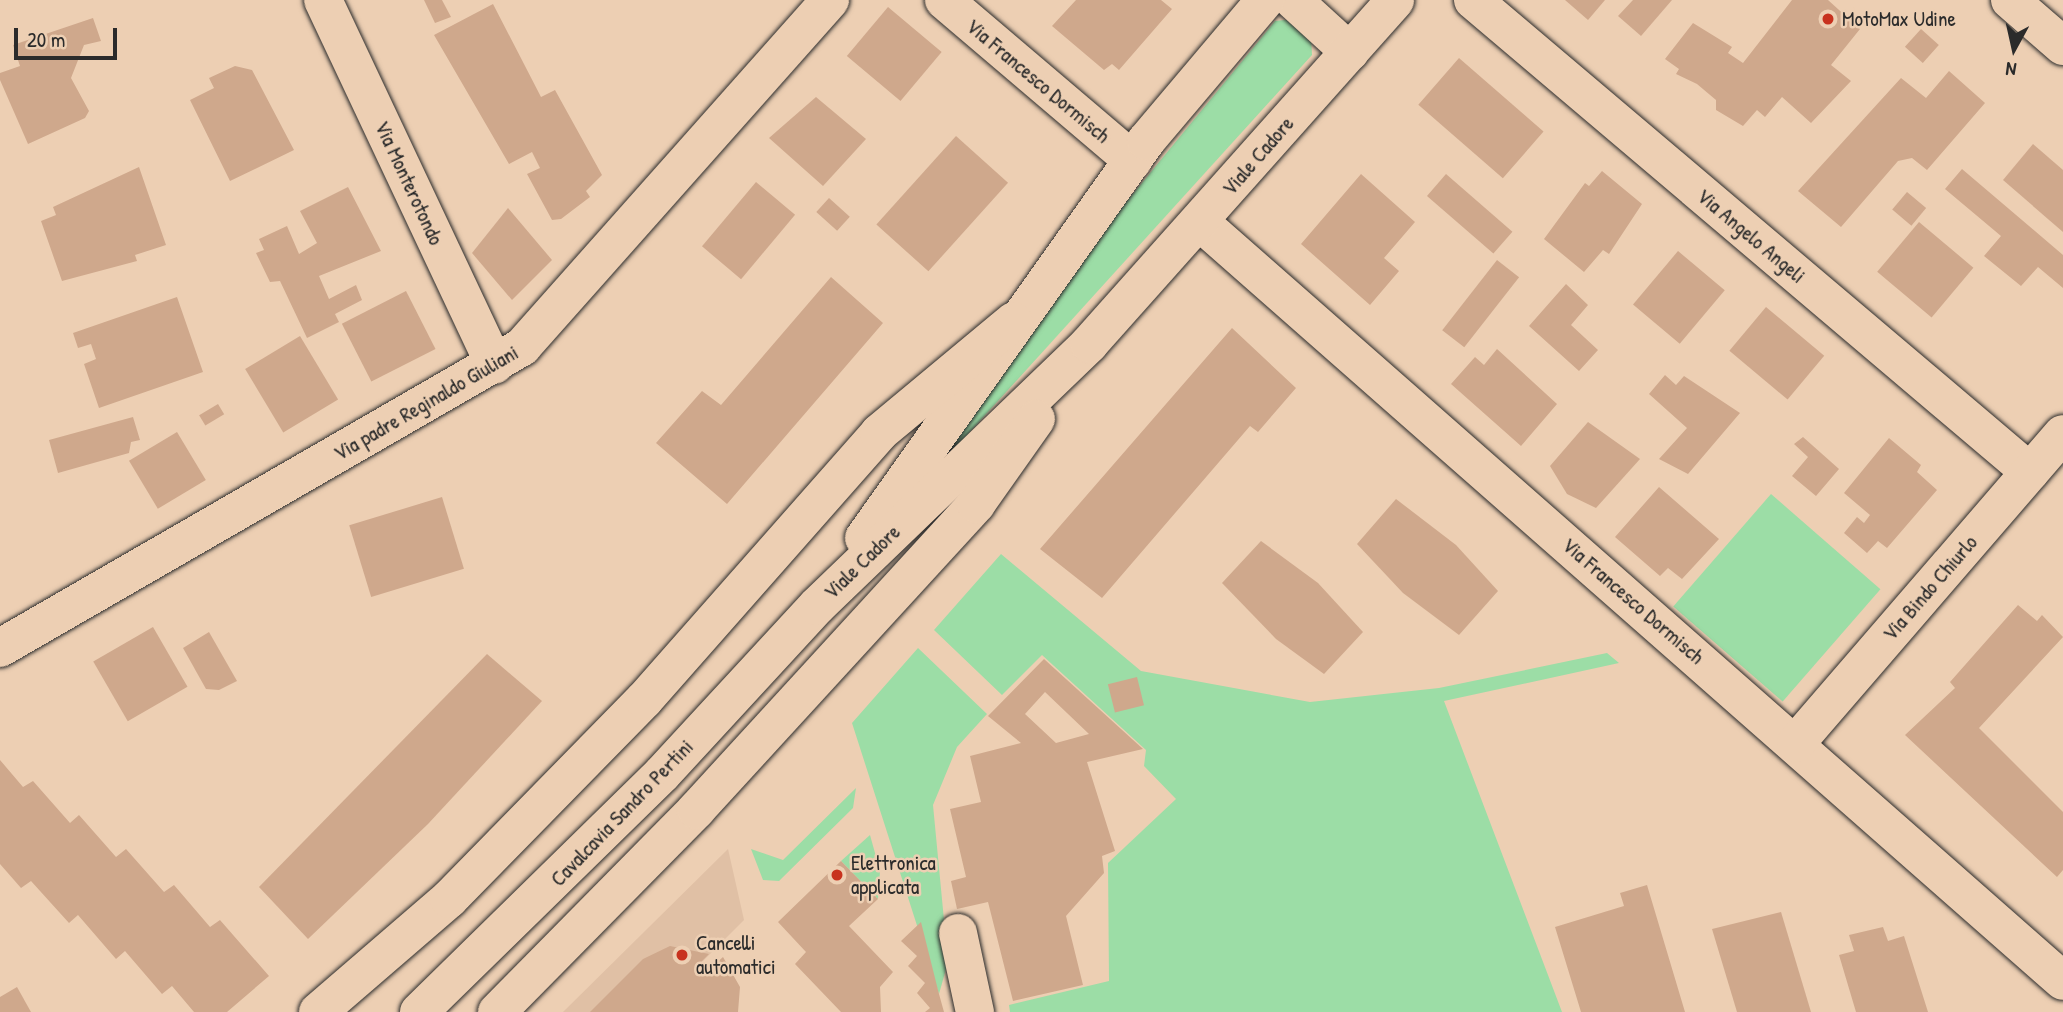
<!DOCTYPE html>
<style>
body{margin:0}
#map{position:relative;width:2063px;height:1012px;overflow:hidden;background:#edcfb3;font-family:"Patrick Hand",sans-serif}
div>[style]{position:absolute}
.built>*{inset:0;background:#e0c0a5}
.green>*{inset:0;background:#9cdda6;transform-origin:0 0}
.building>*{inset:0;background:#cfa88c;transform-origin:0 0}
.roads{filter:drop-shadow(0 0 2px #2b2b2b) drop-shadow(0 0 2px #2b2b2b)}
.street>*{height:38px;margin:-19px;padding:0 19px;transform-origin:19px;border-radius:19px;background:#edcfb3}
.secondary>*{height:38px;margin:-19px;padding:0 19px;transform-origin:19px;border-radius:19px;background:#edcfb3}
.dots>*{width:19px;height:19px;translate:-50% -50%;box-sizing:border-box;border:4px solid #edcfb3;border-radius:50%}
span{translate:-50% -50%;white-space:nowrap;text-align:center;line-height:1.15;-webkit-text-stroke:5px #edcfb3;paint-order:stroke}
.poi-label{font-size:21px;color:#2b2b2b}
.left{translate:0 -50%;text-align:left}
.street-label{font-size:21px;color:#2b2b2b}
.north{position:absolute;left:1979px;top:14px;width:70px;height:70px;-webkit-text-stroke:5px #edcfb3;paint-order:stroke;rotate:188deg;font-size:19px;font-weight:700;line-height:28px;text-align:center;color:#2b2b2b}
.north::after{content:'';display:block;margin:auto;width:24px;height:32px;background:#2b2b2b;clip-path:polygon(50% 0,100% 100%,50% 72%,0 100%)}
.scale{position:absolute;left:14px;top:28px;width:103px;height:32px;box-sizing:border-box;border:4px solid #2b2b2b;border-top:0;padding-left:9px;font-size:21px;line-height:24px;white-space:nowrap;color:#2b2b2b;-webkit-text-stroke:5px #edcfb3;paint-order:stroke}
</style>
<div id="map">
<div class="built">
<div style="clip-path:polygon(728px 849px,744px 920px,652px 1012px,563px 1012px)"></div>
</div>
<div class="green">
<div style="clip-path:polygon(1294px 19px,1311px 36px,1312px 55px,919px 488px,1099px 235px,1275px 21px)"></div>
<div style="left:1771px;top:494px;width:145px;height:149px;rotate:41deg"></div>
<div style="clip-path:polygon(1001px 554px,1141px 671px,1310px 702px,1439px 688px,1607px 653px,1619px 663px,1444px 701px,1562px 1012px,1010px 1012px,1009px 1005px,1109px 981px,1108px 863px,1176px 799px,1144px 766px,1146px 750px,1042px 655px,1002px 695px,934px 630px)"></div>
<div style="clip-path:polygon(918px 648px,987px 714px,957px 747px,933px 805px,948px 962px,939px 994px,852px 723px)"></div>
<div style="clip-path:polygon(856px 788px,853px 808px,779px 881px,763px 880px,751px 849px,783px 860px)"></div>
<div style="clip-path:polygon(870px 835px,880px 871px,878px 899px,841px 861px)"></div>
</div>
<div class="building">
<div style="clip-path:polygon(424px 0,442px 0,451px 17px,435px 23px)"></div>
<div style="clip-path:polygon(1076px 0,1161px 0,1172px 9px,1119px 70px,1112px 64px,1104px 70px,1052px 26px)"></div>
<div style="clip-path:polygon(1565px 0,1605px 0,1588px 20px)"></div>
<div style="clip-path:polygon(1633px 0,1672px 0,1641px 36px,1618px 16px)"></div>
<div style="clip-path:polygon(1792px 0,1828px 0,1860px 29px,1831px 65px,1851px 81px,1811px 123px,1782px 97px,1765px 117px,1757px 110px,1743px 126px,1716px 110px,1716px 100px,1697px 84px,1676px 74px,1679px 69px,1665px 59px,1693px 23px,1732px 47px,1728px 53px,1743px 63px)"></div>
<div style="clip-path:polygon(493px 4px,541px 97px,555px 90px,602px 175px,586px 191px,590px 197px,561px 219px,552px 220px,527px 174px,540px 168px,532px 152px,509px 164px,434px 35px)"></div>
<div style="left:888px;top:7px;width:70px;height:64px;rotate:40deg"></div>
<div style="clip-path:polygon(93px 18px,101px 41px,84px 45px,71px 78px,89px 111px,85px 118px,28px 144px,0 80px,0 73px,20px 66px,13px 45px)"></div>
<div style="left:1921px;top:29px;width:24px;height:24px;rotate:42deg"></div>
<div style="left:1459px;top:58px;width:112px;height:62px;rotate:41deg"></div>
<div style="clip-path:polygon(235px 66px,252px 70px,294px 150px,230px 181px,190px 100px,214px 88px,209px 78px)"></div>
<div style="clip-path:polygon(1949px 71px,1985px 103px,1927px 170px,1912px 158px,1898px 161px,1841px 227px,1798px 191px,1901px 78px,1926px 98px)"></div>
<div style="clip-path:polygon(816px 97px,866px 139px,823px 186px,769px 138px)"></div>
<div style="left:956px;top:136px;width:70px;height:119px;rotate:42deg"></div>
<div style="clip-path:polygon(2033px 144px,2063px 170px,2063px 232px,2003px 180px)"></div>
<div style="clip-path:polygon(139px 167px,166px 245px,135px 255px,137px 261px,62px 281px,41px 221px,56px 215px,53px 207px)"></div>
<div style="clip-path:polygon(1962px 169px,2063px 255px,2063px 288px,2038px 267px,2021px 286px,1984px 256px,2001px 236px,1945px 189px)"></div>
<div style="clip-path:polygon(1602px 171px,1642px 204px,1609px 254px,1603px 250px,1584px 272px,1544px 239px,1585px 183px,1589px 186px)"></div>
<div style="clip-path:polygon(1361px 174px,1415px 222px,1384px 258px,1399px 271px,1370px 305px,1301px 244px)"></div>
<div style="left:1446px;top:174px;width:88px;height:29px;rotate:41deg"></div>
<div style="left:756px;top:182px;width:51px;height:84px;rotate:40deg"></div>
<div style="clip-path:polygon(348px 187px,381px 251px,319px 276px,329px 299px,356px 285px,362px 300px,335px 314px,339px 322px,307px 338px,280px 281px,270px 282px,256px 253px,264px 250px,259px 239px,287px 226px,299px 254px,317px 243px,300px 211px)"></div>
<div style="left:1907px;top:192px;width:25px;height:23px;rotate:40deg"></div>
<div style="left:829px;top:198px;width:28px;height:19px;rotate:42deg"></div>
<div style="clip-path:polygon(508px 208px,552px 260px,512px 300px,472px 253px)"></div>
<div style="left:1919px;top:222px;width:71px;height:65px;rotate:40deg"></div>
<div style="left:1678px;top:251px;width:61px;height:70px;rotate:40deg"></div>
<div style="left:1497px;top:260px;width:28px;height:89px;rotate:38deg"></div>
<div style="clip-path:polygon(831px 277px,883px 323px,727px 504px,656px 443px,702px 391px,721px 405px)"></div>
<div style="clip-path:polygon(1566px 284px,1588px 305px,1571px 325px,1598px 350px,1579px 371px,1529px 326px)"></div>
<div style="left:406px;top:291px;width:65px;height:72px;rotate:63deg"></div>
<div style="clip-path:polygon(177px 297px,203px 372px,99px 408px,84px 364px,96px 359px,91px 344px,78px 348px,73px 333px)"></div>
<div style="left:1766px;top:307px;width:76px;height:57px;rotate:40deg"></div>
<div style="clip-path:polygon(1232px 328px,1296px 388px,1258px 432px,1250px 426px,1102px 598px,1040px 549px)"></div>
<div style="left:300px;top:336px;width:74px;height:64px;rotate:59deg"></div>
<div style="clip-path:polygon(1497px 349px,1557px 404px,1521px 446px,1451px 384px,1475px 357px,1484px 365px)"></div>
<div style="clip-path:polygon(1665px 375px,1676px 385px,1684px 376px,1740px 413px,1688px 474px,1659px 459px,1687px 428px,1649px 394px)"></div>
<div style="left:218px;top:404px;width:12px;height:22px;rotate:59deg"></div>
<div style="clip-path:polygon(133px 417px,140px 440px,131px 442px,129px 453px,58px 473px,49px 440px)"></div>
<div style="clip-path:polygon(1588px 422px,1640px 459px,1596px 508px,1567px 494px,1550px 466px)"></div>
<div style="left:177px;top:432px;width:56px;height:56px;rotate:59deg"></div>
<div style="clip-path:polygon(1803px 437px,1839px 469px,1816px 496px,1792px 476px,1808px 457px,1794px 444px)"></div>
<div style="clip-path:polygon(1889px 438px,1921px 465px,1917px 472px,1937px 490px,1887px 548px,1878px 541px,1867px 553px,1844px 533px,1857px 517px,1864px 523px,1870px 515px,1844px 493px)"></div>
<div style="clip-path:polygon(1659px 487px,1719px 539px,1682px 579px,1668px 568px,1660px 576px,1615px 537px)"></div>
<div style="left:442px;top:497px;width:75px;height:97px;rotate:73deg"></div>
<div style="clip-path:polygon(1396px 499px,1456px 545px,1498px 591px,1459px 635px,1403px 593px,1357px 544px)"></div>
<div style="clip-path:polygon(1261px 541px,1318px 583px,1363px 632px,1324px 674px,1276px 639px,1222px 583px)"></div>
<div style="clip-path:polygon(2018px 605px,2037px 621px,2042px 615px,2063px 637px,1979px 728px,2063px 812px,2063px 870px,2057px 877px,1905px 735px,1955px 688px,1950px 682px)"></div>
<div style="left:153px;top:627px;width:69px;height:69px;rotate:60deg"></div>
<div style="clip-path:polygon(209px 632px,237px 681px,219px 690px,206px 689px,183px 648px)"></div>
<div style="clip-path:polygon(487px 654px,542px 701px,428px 824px,308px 939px,259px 887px)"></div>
<div style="clip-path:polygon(evenodd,1044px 659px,1143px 749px,1087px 762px,1115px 851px,1102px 856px,1104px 873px,1066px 916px,1083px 985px,1013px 1001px,988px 902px,957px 909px,951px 881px,966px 877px,950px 809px,981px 802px,970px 756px,1021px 743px,988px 716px,1044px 659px,1045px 692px,1089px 734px,1056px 743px,1025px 714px,1045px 692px)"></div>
<div style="left:1137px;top:677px;width:29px;height:30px;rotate:76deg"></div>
<div style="clip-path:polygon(0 760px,23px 787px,33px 781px,70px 823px,79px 815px,116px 857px,126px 849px,164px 892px,174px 885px,210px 927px,220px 920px,269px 976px,227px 1012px,194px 1012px,172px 986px,162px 994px,125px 951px,116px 959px,78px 915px,69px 923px,31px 881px,21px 888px,0 864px)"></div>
<div style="clip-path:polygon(841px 861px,878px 899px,849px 926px,893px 972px,880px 987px,881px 1012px,841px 1012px,795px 964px,806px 952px,778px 922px)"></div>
<div style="clip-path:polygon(1647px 885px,1685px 1012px,1581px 1012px,1555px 927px,1624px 906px,1620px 893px)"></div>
<div style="clip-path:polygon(1781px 912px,1811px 1012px,1737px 1012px,1712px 929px)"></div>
<div style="clip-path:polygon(921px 922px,939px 994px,944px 1012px,925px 1012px,930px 1008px,917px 993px,925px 983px,908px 966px,917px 956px,901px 941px)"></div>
<div style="clip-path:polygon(1883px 927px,1888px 941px,1904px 936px,1928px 1012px,1856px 1012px,1839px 955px,1854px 951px,1849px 935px)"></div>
<div style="clip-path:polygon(670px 946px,709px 954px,695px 968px,702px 976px,723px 957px,740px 987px,738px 1012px,590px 1012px,643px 959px)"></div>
<div style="clip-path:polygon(17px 987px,31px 1012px,0 1012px,0 997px)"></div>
</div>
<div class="roads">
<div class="street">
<div style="left:323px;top:0;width:403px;rotate:64.8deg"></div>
<div style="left:944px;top:0;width:248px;rotate:40.4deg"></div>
<div style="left:1473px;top:0;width:730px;rotate:40.28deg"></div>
<div style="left:1200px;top:222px;width:1149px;rotate:41.33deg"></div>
<div style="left:0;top:648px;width:603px;rotate:-29.97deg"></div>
<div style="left:522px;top:347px;width:464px;rotate:-48.4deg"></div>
<div style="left:1796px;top:743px;width:408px;rotate:-49.2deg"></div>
<div style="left:958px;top:933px;width:81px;rotate:77.9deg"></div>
</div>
<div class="secondary">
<div style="left:1293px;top:0;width:77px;rotate:42.4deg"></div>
<div style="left:2010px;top:0;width:70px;rotate:41deg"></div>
<div style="left:864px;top:538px;width:487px;rotate:-54.6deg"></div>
<div style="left:1146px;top:141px;width:185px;rotate:-49.8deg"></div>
<div style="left:318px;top:1012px;width:173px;rotate:-40.8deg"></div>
<div style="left:449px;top:899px;width:279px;rotate:-45.6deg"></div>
<div style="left:644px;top:700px;width:356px;rotate:-48.6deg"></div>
<div style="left:879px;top:433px;width:175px;rotate:-39.7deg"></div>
<div style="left:419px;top:1012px;width:340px;rotate:-44.4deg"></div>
<div style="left:662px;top:774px;width:229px;rotate:-47.3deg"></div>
<div style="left:817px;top:606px;width:378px;rotate:-43.9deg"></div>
<div style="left:1089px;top:344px;width:460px;rotate:-48.3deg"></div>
<div style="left:497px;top:1012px;width:284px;rotate:-45.4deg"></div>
<div style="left:696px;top:810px;width:415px;rotate:-47.5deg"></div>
<div style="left:976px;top:504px;width:104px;rotate:-54.8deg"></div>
</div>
</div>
<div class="dots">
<div style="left:1828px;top:19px;background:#c8321e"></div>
<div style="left:837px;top:875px;background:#c8321e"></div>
<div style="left:682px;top:955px;background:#c8321e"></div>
</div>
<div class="poi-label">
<span class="left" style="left:1842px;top:19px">MotoMax Udine</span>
<span class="left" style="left:851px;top:875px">Elettronica<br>applicata</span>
<span class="left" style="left:696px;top:955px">Cancelli<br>automatici</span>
</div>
<div class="street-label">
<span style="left:1038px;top:81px;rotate:40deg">Via Francesco Dormisch</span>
<span style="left:1258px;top:156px;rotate:-49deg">Viale Cadore</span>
<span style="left:409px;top:183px;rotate:65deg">Via Monterotondo</span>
<span style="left:1751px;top:236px;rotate:40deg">Via Angelo Angeli</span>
<span style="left:426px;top:403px;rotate:-30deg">Via padre Reginaldo Giuliani</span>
<span style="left:862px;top:562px;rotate:-44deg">Viale Cadore</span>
<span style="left:1930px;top:588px;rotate:-49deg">Via Bindo Chiurlo</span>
<span style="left:1633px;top:601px;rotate:41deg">Via Francesco Dormisch</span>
<span style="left:622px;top:813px;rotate:-46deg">Cavalcavia Sandro Pertini</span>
</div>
<div class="north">N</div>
<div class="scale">20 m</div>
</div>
